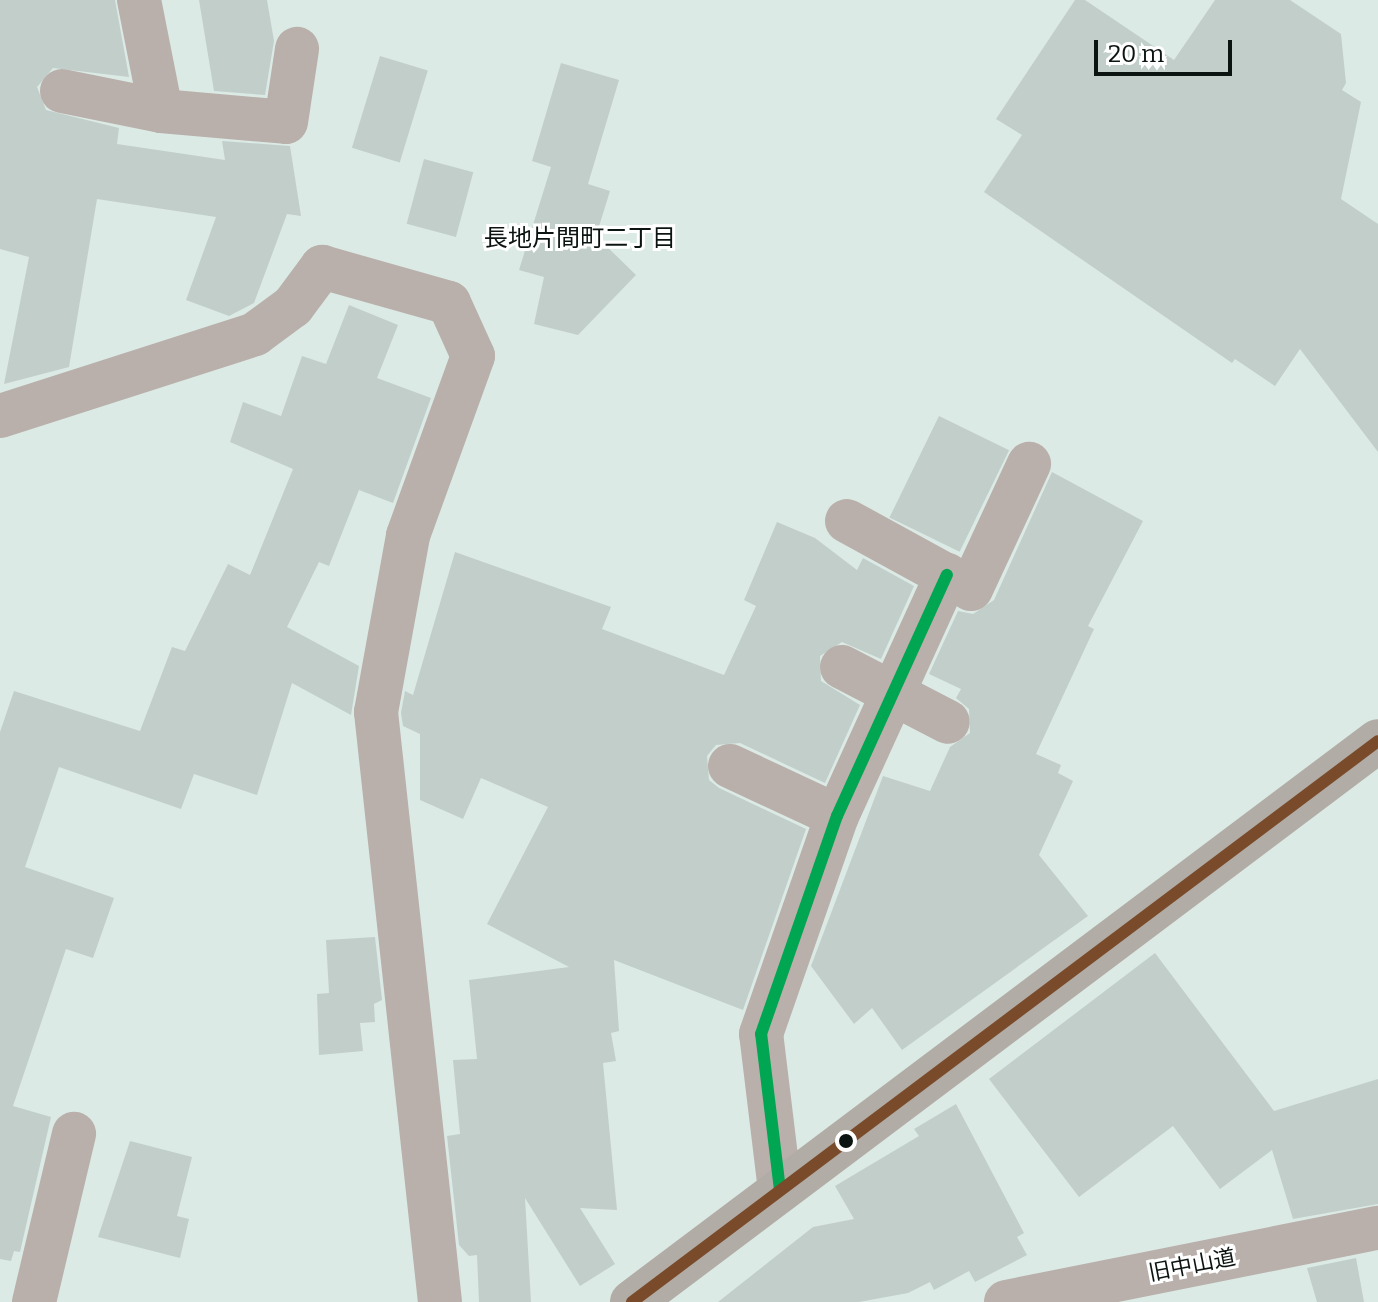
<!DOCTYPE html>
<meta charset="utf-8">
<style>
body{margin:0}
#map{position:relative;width:1378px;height:1302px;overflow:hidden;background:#dbeae5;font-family:Bitter,"Noto Sans JP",serif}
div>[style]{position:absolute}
.building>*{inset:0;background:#c2ceca;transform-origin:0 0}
.minor>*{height:44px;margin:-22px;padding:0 22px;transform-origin:22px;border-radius:22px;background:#b9afab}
.highway>*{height:44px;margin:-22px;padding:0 22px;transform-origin:22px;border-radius:22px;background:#b2aca6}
.bus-1>*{height:12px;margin:-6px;padding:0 6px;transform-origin:6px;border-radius:6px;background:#00a651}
.bus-2>*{height:12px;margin:-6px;padding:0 6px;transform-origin:6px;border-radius:6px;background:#7a4b2a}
.dots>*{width:22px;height:22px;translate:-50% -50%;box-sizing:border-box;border:4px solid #fff;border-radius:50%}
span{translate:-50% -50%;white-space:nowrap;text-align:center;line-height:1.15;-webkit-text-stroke:6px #fff;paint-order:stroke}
.street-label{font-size:22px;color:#0b1411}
.neighbourhood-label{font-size:24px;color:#0b1411}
.scale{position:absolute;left:1094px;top:40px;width:138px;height:36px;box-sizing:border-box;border:4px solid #0b1411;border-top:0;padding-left:10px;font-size:24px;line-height:28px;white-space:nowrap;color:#0b1411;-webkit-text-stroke:6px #fff;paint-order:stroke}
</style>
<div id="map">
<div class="building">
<div style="clip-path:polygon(0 0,115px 0,129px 77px,53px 68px,37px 87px,46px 110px,119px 128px,117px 144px,225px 160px,222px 141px,290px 146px,301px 216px,287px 214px,254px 303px,229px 316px,186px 300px,216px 217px,97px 199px,69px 367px,4px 384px,29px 257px,0 249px)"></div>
<div style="clip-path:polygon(199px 0,267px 0,274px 41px,265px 95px,214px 91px)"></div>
<div style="clip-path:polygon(1075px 0,1085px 0,1174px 60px,1215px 0,1290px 0,1341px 34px,1346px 83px,1342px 90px,1361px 102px,1341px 199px,1378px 224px,1378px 452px,1300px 349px,1275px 386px,1235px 359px,1232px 363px,984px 192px,1022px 135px,996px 119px)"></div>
<div style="left:380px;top:56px;width:50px;height:96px;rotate:17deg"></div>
<div style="clip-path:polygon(561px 63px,619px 80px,588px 184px,610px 191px,596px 236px,636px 275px,578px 335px,534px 324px,544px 277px,519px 270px,551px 167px,532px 161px)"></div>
<div style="left:424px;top:159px;width:51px;height:67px;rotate:15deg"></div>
<div style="clip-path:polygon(349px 305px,398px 325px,377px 378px,431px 398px,393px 503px,359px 490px,329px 566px,319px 562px,287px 627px,359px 666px,351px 715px,292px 683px,257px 795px,194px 774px,181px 809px,59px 767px,25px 867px,114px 898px,93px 958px,66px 949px,13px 1106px,51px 1117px,20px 1252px,14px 1251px,11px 1261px,0 1259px,0 732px,14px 691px,140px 731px,172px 647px,185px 651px,228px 564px,250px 575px,293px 469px,230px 442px,243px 402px,281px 416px,302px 356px,326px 364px)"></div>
<div style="left:939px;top:416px;width:78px;height:113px;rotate:26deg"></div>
<div style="clip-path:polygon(1052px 472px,1143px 521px,1088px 626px,1094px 629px,1036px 754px,1061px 765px,1058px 773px,1073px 781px,1039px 855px,1088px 916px,902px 1050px,872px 1008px,854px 1024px,811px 966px,883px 776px,930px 791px,950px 747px,970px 733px,969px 709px,956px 698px,961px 689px,929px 674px,958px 611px,973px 614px,994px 600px)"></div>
<div style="clip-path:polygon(777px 522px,815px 538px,857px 570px,863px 558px,914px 586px,881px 659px,842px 642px,820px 656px,821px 681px,860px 705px,825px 783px,740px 743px,716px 745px,707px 756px,709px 780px,719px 788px,806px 829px,743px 1010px,614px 960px,619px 1031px,611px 1033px,616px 1061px,603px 1063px,617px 1210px,580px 1208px,615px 1264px,580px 1286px,525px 1198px,531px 1302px,479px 1302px,477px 1255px,469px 1256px,459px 1245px,447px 1136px,460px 1134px,453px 1060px,477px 1059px,469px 980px,569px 967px,487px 924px,548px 807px,481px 778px,463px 819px,420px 800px,420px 734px,403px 726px,401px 713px,405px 691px,413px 695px,455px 552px,611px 607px,602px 629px,724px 675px,756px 606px,744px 600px)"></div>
<div style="clip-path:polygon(375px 937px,382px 1000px,374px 1004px,375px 1022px,360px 1023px,363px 1051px,319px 1055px,317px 994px,329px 993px,326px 940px)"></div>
<div style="clip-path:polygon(1155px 953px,1274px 1111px,1378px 1079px,1378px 1204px,1293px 1219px,1272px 1150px,1220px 1189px,1173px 1126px,1079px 1197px,989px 1079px)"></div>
<div style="clip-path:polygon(956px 1104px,1024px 1233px,1017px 1237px,1027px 1255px,975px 1282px,969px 1271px,934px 1290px,930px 1282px,908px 1293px,859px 1302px,718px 1302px,813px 1227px,854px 1219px,835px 1186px,919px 1136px,914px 1129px)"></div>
<div style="clip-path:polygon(130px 1141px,192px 1157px,177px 1216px,189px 1219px,180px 1258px,98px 1237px)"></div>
<div style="clip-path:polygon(1356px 1258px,1364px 1302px,1317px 1302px,1307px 1268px)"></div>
</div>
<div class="minor">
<div style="left:139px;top:0;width:113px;rotate:78.8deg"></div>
<div style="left:161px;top:111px;width:125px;rotate:5deg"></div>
<div style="left:286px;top:122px;width:74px;rotate:-81.4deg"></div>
<div style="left:62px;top:91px;width:101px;rotate:11.4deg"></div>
<div style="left:0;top:416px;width:268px;rotate:-17.8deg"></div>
<div style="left:255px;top:334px;width:47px;rotate:-36.4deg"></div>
<div style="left:293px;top:306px;width:49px;rotate:-53.4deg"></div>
<div style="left:322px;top:267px;width:132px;rotate:15.8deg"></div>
<div style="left:449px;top:303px;width:58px;rotate:65.6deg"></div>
<div style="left:473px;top:356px;width:191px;rotate:109.9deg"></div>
<div style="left:408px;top:536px;width:179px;rotate:100.3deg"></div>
<div style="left:376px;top:712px;width:593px;rotate:83.81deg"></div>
<div style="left:847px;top:521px;width:141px;rotate:28.7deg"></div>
<div style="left:971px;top:589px;width:138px;rotate:-65.1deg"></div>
<div style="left:842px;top:667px;width:119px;rotate:27.4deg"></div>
<div style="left:730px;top:766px;width:118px;rotate:25deg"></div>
<div style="left:780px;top:1190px;width:157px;rotate:-96.9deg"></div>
<div style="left:761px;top:1034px;width:231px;rotate:-70.8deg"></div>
<div style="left:837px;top:816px;width:265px;rotate:-65.5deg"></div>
<div style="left:34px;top:1302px;width:173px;rotate:-76.6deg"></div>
<div style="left:1006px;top:1302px;width:379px;rotate:-11.3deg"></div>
</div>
<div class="highway">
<div style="left:632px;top:1302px;width:933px;rotate:-36.94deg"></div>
</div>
<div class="bus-1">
<div style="left:780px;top:1190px;width:157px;rotate:-96.9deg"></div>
<div style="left:761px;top:1034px;width:231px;rotate:-70.8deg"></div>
<div style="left:837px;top:816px;width:265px;rotate:-65.5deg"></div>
</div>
<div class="bus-2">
<div style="left:632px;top:1302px;width:933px;rotate:-36.94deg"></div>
</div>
<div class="dots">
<div style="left:846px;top:1141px;background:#0b1411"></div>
</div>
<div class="street-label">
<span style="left:1192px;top:1265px;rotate:-11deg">旧中山道</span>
</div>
<div class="neighbourhood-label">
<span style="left:580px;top:239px">長地片間町二丁目</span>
</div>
<div class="scale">20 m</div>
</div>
